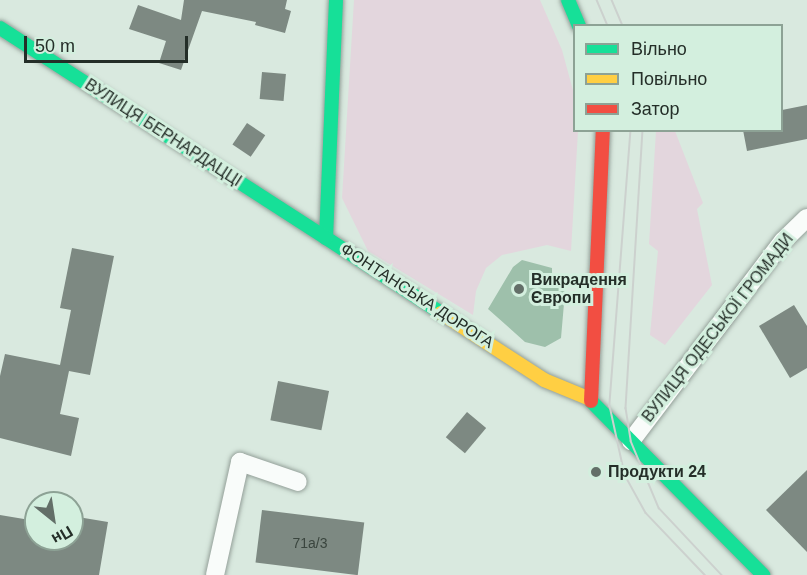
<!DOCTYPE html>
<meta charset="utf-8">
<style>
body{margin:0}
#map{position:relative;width:807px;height:575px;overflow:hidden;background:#d9e9df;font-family:Arial,sans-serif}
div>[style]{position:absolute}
.green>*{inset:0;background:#e3d6dd}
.water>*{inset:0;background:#9ec0ab}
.building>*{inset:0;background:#7d8982;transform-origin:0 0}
.roads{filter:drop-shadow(0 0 2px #94a099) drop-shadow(0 0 2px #94a099)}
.street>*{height:18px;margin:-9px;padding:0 9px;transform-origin:9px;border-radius:9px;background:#f9fcfa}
.fast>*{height:14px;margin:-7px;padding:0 7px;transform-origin:7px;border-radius:7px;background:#16e098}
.slow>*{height:14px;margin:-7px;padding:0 7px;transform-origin:7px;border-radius:7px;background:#ffcf43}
.jam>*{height:14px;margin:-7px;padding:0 7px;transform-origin:7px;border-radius:7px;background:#f24e42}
.tram>*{height:1.5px;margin:-0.75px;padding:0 0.75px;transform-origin:0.75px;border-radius:0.75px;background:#ccd1ce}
.dots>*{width:16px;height:16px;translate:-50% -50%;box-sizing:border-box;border:3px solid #d3efde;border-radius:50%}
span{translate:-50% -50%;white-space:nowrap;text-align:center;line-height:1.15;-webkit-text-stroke:6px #d3efde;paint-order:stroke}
.number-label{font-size:14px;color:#3a453e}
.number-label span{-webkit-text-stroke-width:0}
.street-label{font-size:16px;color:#242e28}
.poi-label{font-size:16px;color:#242e28;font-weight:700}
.left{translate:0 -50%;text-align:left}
.legend{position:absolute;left:573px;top:24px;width:210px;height:108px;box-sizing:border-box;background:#d3efde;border:2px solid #8da295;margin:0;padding:8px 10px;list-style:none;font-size:18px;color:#242e28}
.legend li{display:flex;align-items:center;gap:12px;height:30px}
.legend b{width:30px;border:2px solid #8da295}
.north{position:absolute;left:24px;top:491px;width:60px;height:60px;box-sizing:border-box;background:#d3efde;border:2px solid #8da295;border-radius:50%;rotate:150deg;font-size:16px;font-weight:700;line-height:24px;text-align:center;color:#242e28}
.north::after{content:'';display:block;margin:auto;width:21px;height:27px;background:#636f68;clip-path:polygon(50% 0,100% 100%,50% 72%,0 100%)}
.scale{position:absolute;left:24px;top:36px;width:164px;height:27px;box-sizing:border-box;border:3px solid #242e28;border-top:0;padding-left:8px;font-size:18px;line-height:21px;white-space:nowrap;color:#242e28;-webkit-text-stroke:4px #d3efde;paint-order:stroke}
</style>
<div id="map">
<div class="green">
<div style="clip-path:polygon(354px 0,540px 0,562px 50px,574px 94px,574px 130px,578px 131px,571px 251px,547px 245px,502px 255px,486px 268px,476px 291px,473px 315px,368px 251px,342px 198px)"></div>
<div style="clip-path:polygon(656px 131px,675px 131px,703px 203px,697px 209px,712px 285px,665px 345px,650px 335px,658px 251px,649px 244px)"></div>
</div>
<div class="water">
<div style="clip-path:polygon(522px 260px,552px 268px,552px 280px,565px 292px,561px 338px,545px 347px,525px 342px,488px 309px,513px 267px)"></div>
</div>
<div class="building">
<div style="clip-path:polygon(184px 0,287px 0,285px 9px,291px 11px,285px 33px,255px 25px,256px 22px,202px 11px,181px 70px,159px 63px,166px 41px,129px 29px,138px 5px,181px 20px)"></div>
<div style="left:262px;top:72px;width:24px;height:27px;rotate:5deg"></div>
<div style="clip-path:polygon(807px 105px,807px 130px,803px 130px,807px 130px,807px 139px,747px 151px,743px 130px,782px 130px,782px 110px)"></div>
<div style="left:247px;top:123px;width:22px;height:26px;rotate:34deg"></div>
<div style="clip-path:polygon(72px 248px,114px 256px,90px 375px,69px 371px,60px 414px,79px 418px,71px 456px,0 438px,0 376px,5px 354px,60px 365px,71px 310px,60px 308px)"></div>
<div style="clip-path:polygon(794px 305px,807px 326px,807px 368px,790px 378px,759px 326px)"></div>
<div style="left:278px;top:381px;width:52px;height:40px;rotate:11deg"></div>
<div style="left:467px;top:412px;width:25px;height:33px;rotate:40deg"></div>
<div style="clip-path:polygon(807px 470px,807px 552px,766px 510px)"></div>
<div style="left:262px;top:510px;width:103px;height:53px;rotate:7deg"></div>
<div style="clip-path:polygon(0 515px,36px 521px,36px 539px,72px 539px,72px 516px,108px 522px,99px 575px,0 575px)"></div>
</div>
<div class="roads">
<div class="street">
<div style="left:631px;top:441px;width:251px;rotate:-52.8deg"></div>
<div style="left:783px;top:241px;width:33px;rotate:-44deg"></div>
<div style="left:215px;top:575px;width:116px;rotate:-77.5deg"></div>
<div style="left:240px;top:462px;width:61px;rotate:19deg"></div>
</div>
<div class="fast">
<div style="left:336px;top:0;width:238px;rotate:92.4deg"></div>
<div style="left:326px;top:238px;width:137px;rotate:33.1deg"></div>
<div style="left:568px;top:0;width:28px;rotate:67deg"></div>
<div style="left:0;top:28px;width:388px;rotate:32.8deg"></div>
<div style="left:591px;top:401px;width:245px;rotate:45.3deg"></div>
</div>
<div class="slow">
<div style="left:441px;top:313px;width:123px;rotate:33deg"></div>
<div style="left:544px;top:380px;width:50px;rotate:22.4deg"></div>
</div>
<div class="jam">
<div style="left:591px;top:401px;width:271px;rotate:-87.5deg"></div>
</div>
</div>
<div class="tram">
<div style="left:597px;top:0;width:28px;rotate:67deg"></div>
<div style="left:612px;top:0;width:28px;rotate:67deg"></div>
<div style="left:631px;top:130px;width:277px;rotate:94.4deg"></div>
<div style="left:610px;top:406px;width:71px;rotate:77.7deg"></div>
<div style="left:625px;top:475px;width:43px;rotate:61.1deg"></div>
<div style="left:646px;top:513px;width:86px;rotate:46.4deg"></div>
<div style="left:643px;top:130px;width:279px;rotate:93.5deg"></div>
<div style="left:626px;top:408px;width:33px;rotate:81deg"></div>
<div style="left:631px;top:441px;width:73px;rotate:67.3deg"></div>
<div style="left:659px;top:508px;width:92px;rotate:46.8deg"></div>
</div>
<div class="dots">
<div style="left:519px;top:289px;background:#636f68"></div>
<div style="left:596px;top:472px;background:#636f68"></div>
</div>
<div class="number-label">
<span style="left:310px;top:543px">71а/3</span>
</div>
<div class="street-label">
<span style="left:163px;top:133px;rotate:33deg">ВУЛИЦЯ БЕРНАРДАЦЦІ</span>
<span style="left:417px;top:296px;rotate:33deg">ФОНТАНСЬКА ДОРОГА</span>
<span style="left:718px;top:328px;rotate:-52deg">ВУЛИЦЯ ОДЕСЬКОЇ ГРОМАДИ</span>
</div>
<div class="poi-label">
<span class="left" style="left:531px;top:289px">Викрадення<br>Європи</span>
<span class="left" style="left:608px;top:472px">Продукти 24</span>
</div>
<ul class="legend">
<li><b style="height:8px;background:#16e098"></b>Вільно</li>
<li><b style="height:8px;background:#ffcf43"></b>Повільно</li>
<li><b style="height:8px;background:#f24e42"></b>Затор</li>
</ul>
<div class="north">Пн</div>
<div class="scale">50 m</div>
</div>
